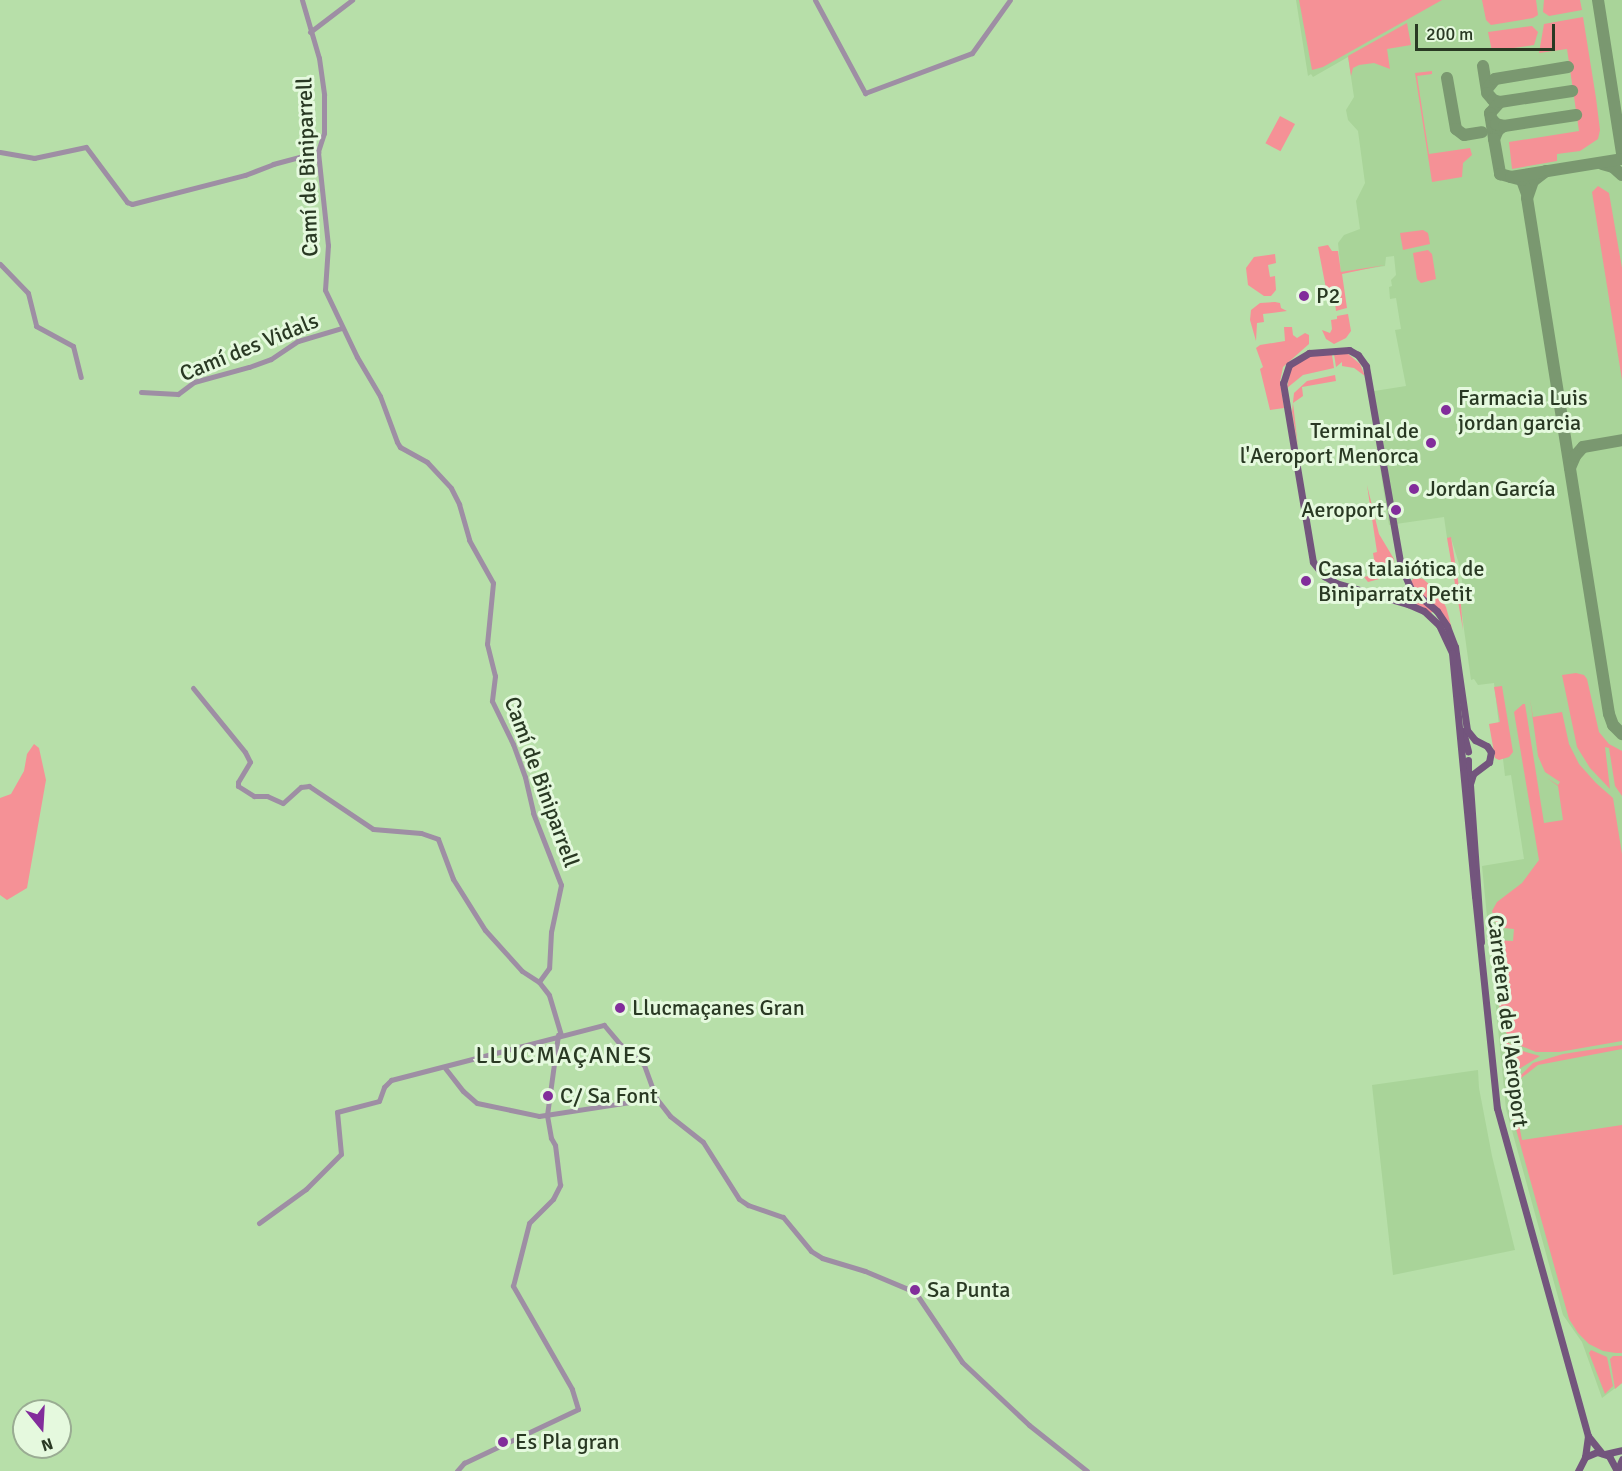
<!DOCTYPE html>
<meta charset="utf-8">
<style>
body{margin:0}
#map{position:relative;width:1622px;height:1471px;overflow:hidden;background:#b7dfa9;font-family:Signika,sans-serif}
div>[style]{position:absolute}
.built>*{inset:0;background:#a9d499}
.green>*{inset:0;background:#f59196;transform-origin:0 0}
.taxiway>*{height:12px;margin:-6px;padding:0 6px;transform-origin:6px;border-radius:6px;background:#7a9870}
.minor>*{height:5px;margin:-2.5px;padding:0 2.5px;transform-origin:2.5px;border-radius:2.5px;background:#9e8ea4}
.major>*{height:7px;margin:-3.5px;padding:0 3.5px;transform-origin:3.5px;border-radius:3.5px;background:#73557d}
.dots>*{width:16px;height:16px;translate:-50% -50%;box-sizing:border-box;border:3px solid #e5f9de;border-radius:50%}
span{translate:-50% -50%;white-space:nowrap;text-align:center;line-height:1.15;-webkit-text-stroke:6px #e5f9de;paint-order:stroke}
.street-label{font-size:22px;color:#293923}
.poi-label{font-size:22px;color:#293923}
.left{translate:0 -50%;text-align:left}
.right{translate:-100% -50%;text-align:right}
.neighbourhood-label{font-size:24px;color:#293923;letter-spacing:1.5px}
.north{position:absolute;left:12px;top:1399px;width:60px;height:60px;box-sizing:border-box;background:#e5f9de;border:2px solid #9aac93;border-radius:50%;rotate:162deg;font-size:16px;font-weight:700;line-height:24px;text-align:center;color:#293923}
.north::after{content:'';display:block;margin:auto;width:21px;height:27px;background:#822d9b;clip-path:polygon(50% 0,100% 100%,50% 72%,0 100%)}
.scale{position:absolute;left:1415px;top:24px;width:140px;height:27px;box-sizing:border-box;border:3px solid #293923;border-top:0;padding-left:8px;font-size:18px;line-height:21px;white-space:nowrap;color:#293923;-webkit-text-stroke:4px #e5f9de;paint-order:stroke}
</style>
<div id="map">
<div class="built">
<div style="clip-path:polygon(1296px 0,1622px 0,1622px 1383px,1602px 1398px,1582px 1342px,1563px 1315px,1506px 1109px,1482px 866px,1524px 859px,1511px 775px,1505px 776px,1494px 683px,1478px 685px,1474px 679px,1471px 680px,1459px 593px,1464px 592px,1459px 564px,1451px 538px,1447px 538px,1444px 517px,1389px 525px,1368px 392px,1406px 386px,1395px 330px,1401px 329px,1396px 298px,1390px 299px,1389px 287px,1392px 286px,1391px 280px,1396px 275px,1394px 256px,1386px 257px,1385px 266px,1341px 273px,1338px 243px,1344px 235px,1360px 229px,1356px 201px,1365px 183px,1358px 131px,1348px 120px,1346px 110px,1354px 97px,1348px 57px,1313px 77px,1311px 74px,1308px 76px)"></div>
<div style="clip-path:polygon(1478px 1070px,1479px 1088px,1492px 1156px,1515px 1250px,1393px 1275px,1372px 1085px)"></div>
</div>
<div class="green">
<div style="clip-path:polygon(1299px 0,1442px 0,1323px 67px,1312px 70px)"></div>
<div style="clip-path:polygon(1482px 0,1536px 0,1538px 15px,1533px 18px,1491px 25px,1486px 20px)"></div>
<div style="clip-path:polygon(1544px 0,1580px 0,1582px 10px,1549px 16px,1543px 12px)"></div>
<div style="clip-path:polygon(1583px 17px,1596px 98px,1600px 130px,1598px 139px,1580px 151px,1557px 154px,1557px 161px,1512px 169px,1509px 142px,1579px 131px,1567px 49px,1539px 53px,1544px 24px)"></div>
<div style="clip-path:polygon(1407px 23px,1411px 45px,1387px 49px,1390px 69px,1374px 63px,1359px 65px,1353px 68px,1351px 76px,1348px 56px)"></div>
<div style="clip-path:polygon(1532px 26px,1538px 32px,1534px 45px,1492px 51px,1488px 32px)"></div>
<div style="clip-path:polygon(1432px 71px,1432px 74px,1417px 76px,1429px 154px,1470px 148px,1472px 155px,1463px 163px,1462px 177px,1432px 182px,1415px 73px)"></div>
<div style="left:1280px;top:116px;width:17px;height:31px;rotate:28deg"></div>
<div style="clip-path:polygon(1598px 186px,1609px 193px,1622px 268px,1622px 380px,1592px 192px)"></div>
<div style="clip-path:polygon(1423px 230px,1428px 233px,1430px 244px,1403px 250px,1400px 233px)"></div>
<div style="clip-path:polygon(1328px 245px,1332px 251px,1338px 251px,1341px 272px,1385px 265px,1342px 274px,1347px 308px,1343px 309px,1336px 311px,1335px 303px,1329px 304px,1318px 247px)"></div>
<div style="clip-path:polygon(1428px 250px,1432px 254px,1436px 279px,1421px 283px,1417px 279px,1413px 253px)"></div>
<div style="clip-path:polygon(1275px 254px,1276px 263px,1268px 265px,1270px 277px,1275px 276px,1276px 290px,1271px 296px,1264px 296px,1248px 285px,1246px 268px,1254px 257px)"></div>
<div style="clip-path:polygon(1275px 302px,1280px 303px,1281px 308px,1287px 311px,1263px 314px,1264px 322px,1257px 323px,1256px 341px,1250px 320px,1251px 310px,1260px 303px)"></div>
<div style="clip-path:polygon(1348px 314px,1351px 331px,1346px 338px,1334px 344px,1326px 339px,1322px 330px,1330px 333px,1332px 329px,1331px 320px,1337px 319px,1337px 316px)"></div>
<div style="clip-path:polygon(1284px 327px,1292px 327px,1293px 335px,1297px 338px,1305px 333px,1309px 335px,1309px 344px,1283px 367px,1280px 382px,1284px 408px,1270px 410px,1260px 369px,1263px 367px,1256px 348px,1260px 345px,1285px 341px)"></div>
<div style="clip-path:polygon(1347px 353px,1360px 364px,1365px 376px,1354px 368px,1342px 366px,1342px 362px,1336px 367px,1334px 354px,1332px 355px,1334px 368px,1303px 375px,1287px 388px,1291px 367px,1304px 358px,1313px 355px)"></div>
<div style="clip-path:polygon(1335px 375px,1336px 381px,1302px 387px,1303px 396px,1293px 403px,1298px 447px,1292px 412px,1294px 393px,1307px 381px)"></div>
<div style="clip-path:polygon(1367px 485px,1379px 534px,1394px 559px,1393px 568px,1387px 577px,1368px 582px,1364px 577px,1376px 574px,1370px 560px,1374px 559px,1373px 553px,1377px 552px)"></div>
<div style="clip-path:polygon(1451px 537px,1460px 593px,1463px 630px,1447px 538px)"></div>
<div style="clip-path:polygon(1415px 577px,1423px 579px,1437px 591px,1446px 607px,1452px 629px,1441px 612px,1414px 588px,1410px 582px)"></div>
<div style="clip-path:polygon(1407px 587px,1433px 611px,1431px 613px,1384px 594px,1394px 594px)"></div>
<div style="clip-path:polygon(1576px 673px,1584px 675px,1587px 679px,1599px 732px,1609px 744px,1622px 751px,1622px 796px,1615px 786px,1609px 748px,1605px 747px,1610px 789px,1590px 768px,1577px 747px,1562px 675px)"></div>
<div style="clip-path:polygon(1502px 686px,1513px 752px,1509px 757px,1499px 760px,1495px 758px,1489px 724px,1500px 722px,1494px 687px)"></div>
<div style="clip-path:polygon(1530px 699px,1533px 717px,1562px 712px,1569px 744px,1579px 764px,1596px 783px,1613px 798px,1622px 854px,1622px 1041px,1559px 1052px,1536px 1052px,1514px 1043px,1501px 1026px,1494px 940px,1513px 941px,1514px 929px,1504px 928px,1504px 925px,1496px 923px,1492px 911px,1497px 902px,1522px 883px,1539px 860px,1514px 712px,1523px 704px,1525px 704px,1544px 823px,1563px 820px,1558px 786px,1547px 778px,1558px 785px,1560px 782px,1545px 772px,1538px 756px)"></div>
<div style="clip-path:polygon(34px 744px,39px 748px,46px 780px,27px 888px,7px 900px,0 895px,0 798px,11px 794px,24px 771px,27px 754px)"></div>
<div style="clip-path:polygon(1504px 1040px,1519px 1050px,1540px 1056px,1519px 1069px,1509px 1088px)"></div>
<div style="clip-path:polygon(1622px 1045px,1622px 1049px,1538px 1065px,1520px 1079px,1514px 1099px,1522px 1140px,1622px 1125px,1622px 1353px,1616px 1353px,1603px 1351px,1589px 1344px,1578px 1333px,1569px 1319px,1509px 1104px,1516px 1080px,1533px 1063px,1563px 1054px)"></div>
<div style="clip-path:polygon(1591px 1350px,1607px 1357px,1613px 1386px,1605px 1394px,1589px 1353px)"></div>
<div style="clip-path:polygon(1613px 1356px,1622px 1356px,1622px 1383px,1615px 1389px,1610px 1359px)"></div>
</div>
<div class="taxiway">
<div style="left:1598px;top:0;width:156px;rotate:81.1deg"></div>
<div style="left:1483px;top:66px;width:25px;rotate:81deg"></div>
<div style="left:1447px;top:78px;width:52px;rotate:80deg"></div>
<div style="left:1456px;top:129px;width:10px;rotate:37deg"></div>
<div style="left:1464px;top:135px;width:18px;rotate:-9deg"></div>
<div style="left:1487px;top:89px;width:13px;rotate:-51deg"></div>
<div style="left:1495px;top:79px;width:74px;rotate:-9.3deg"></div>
<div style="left:1487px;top:93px;width:9px;rotate:49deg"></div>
<div style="left:1493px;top:100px;width:7px;rotate:16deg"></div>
<div style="left:1500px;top:102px;width:15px;rotate:132deg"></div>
<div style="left:1490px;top:113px;width:26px;rotate:81deg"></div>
<div style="left:1494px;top:139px;width:10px;rotate:-66deg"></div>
<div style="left:1498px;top:130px;width:7px;rotate:-34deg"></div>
<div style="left:1500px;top:102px;width:73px;rotate:-8.7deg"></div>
<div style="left:1491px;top:118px;width:8px;rotate:50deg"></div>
<div style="left:1496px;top:124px;width:8px;rotate:14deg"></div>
<div style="left:1504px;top:126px;width:73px;rotate:-8.7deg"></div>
<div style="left:1494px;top:139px;width:36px;rotate:80deg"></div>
<div style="left:1500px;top:174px;width:11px;rotate:15deg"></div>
<div style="left:1602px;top:164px;width:11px;rotate:15deg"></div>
<div style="left:1613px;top:167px;width:12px;rotate:42deg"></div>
<div style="left:1546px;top:171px;width:16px;rotate:142deg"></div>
<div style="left:1533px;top:181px;width:18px;rotate:109deg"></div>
<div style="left:1527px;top:198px;width:522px;rotate:80.97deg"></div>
<div style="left:1609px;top:714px;width:12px;rotate:70deg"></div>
<div style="left:1613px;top:725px;width:13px;rotate:45deg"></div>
<div style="left:1527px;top:194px;width:15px;rotate:-110deg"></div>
<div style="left:1522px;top:180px;width:11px;rotate:-165deg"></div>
<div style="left:1511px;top:177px;width:112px;rotate:-9.2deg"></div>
<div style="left:1570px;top:468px;width:13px;rotate:-67deg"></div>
<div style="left:1575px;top:456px;width:12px;rotate:-48deg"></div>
<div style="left:1583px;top:447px;width:40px;rotate:-10deg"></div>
</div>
<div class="minor">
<div style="left:302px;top:0;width:60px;rotate:73.7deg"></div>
<div style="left:319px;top:58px;width:37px;rotate:82deg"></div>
<div style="left:324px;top:95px;width:38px;rotate:90deg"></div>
<div style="left:324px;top:133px;width:20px;rotate:108deg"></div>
<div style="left:318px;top:152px;width:94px;rotate:83.9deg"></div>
<div style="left:328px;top:245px;width:45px;rotate:93.8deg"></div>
<div style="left:325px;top:290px;width:74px;rotate:64.5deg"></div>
<div style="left:357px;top:357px;width:45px;rotate:59.5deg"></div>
<div style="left:380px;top:396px;width:49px;rotate:69.7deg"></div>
<div style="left:397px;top:442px;width:6px;rotate:59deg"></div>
<div style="left:400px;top:447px;width:31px;rotate:29deg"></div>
<div style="left:427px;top:462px;width:35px;rotate:47deg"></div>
<div style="left:451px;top:488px;width:18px;rotate:63deg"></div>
<div style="left:459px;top:504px;width:37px;rotate:74deg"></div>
<div style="left:469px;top:540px;width:49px;rotate:60.8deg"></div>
<div style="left:493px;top:583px;width:61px;rotate:95.6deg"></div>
<div style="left:487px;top:644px;width:33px;rotate:76deg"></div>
<div style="left:495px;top:676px;width:25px;rotate:97deg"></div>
<div style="left:492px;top:701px;width:48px;rotate:64deg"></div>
<div style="left:513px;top:744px;width:35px;rotate:70deg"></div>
<div style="left:525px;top:777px;width:37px;rotate:77deg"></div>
<div style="left:533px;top:813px;width:77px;rotate:68.7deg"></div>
<div style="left:561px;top:885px;width:48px;rotate:102deg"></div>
<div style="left:551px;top:932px;width:36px;rotate:93deg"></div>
<div style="left:549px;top:968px;width:17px;rotate:126deg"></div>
<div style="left:815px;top:0;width:106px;rotate:61.7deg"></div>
<div style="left:865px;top:93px;width:114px;rotate:-20.5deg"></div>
<div style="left:972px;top:53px;width:65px;rotate:-54.4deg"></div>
<div style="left:310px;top:32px;width:53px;rotate:-37.3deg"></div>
<div style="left:0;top:152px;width:35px;rotate:10deg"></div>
<div style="left:34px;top:158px;width:53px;rotate:-11.9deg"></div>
<div style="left:86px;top:147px;width:69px;rotate:53.3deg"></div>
<div style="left:127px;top:202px;width:5px;rotate:22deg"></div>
<div style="left:132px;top:204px;width:117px;rotate:-14.4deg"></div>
<div style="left:245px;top:175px;width:30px;rotate:-21deg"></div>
<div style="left:273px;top:164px;width:47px;rotate:-14.9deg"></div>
<div style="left:0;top:264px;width:40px;rotate:46deg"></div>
<div style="left:28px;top:293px;width:34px;rotate:76deg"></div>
<div style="left:36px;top:326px;width:42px;rotate:28.4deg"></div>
<div style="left:73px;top:346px;width:32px;rotate:76deg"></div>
<div style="left:141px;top:392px;width:37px;rotate:3deg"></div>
<div style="left:178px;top:394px;width:20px;rotate:-37deg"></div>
<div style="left:194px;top:382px;width:57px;rotate:-15.3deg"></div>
<div style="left:249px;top:367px;width:23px;rotate:-20deg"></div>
<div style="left:271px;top:359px;width:32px;rotate:-34deg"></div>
<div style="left:298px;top:341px;width:46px;rotate:-16.5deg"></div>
<div style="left:193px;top:688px;width:82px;rotate:50.9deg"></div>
<div style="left:245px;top:752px;width:11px;rotate:63deg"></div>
<div style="left:250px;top:762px;width:23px;rotate:121deg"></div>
<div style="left:238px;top:782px;width:4px;rotate:90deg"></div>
<div style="left:238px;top:786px;width:19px;rotate:32deg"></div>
<div style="left:254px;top:796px;width:13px"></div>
<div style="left:267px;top:796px;width:17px;rotate:24deg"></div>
<div style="left:283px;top:803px;width:24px;rotate:-42deg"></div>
<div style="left:301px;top:787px;width:8px;rotate:-7deg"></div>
<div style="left:309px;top:786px;width:77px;rotate:33.9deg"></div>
<div style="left:373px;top:829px;width:48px;rotate:4.8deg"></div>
<div style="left:421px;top:833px;width:18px;rotate:19deg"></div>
<div style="left:438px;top:839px;width:43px;rotate:69.4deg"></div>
<div style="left:453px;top:879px;width:60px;rotate:57.9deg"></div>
<div style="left:485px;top:930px;width:55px;rotate:47.9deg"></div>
<div style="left:522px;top:971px;width:20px;rotate:33deg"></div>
<div style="left:539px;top:982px;width:16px;rotate:52deg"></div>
<div style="left:549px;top:995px;width:42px;rotate:73.3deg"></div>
<div style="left:445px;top:1068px;width:29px;rotate:52deg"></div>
<div style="left:463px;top:1091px;width:18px;rotate:41deg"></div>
<div style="left:477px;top:1103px;width:63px;rotate:11.8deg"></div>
<div style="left:539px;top:1116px;width:118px;rotate:-8.7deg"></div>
<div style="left:259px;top:1223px;width:58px;rotate:-35.9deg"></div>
<div style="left:306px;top:1189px;width:49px;rotate:-45deg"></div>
<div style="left:341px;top:1154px;width:42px;rotate:-95.4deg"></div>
<div style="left:337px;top:1112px;width:43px;rotate:-14.7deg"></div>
<div style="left:379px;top:1101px;width:15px;rotate:-70deg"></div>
<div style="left:384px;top:1087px;width:10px;rotate:-45deg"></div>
<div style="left:391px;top:1080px;width:220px;rotate:-14.5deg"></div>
<div style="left:604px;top:1025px;width:26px;rotate:50deg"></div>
<div style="left:621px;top:1045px;width:30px;rotate:41deg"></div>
<div style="left:644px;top:1065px;width:35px;rotate:70deg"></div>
<div style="left:656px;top:1098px;width:23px;rotate:52deg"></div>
<div style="left:670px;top:1116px;width:42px;rotate:38.2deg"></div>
<div style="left:703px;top:1142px;width:67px;rotate:57.7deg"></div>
<div style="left:739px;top:1199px;width:11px;rotate:34deg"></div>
<div style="left:748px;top:1205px;width:37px;rotate:19deg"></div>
<div style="left:783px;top:1217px;width:44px;rotate:50.5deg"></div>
<div style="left:811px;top:1251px;width:13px;rotate:32deg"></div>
<div style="left:822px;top:1258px;width:45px;rotate:16.8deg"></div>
<div style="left:865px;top:1271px;width:54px;rotate:22.8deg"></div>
<div style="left:915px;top:1292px;width:84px;rotate:56.1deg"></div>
<div style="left:962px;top:1362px;width:92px;rotate:43.2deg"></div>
<div style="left:1029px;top:1425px;width:74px;rotate:38.4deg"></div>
<div style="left:457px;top:1471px;width:11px;rotate:-49deg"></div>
<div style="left:464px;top:1463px;width:126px;rotate:-25.3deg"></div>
<div style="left:578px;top:1409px;width:21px;rotate:-107deg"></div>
<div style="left:572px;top:1389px;width:119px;rotate:-119.8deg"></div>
<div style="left:513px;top:1286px;width:65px;rotate:-75.7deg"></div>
<div style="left:529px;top:1223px;width:34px;rotate:-45deg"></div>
<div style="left:553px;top:1199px;width:16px;rotate:-63deg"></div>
<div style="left:560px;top:1185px;width:40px;rotate:-97.1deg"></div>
<div style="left:555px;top:1145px;width:8px;rotate:-120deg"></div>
<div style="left:551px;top:1138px;width:23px;rotate:-100deg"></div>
<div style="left:547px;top:1115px;width:81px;rotate:-82.2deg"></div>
</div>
<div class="major">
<div style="left:1463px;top:731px;width:21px;rotate:76deg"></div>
<div style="left:1468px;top:760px;width:21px;rotate:90deg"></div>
<div style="left:1481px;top:942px;width:158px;rotate:-94deg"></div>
<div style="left:1470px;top:784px;width:10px;rotate:-73deg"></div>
<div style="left:1473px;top:774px;width:20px;rotate:-37deg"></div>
<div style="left:1489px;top:762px;width:10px;rotate:-79deg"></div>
<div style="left:1491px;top:752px;width:7px;rotate:-124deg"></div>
<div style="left:1487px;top:746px;width:13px;rotate:-153deg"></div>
<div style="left:1475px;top:740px;width:13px;rotate:-129deg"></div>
<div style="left:1467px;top:730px;width:84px;rotate:-98.2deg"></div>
<div style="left:1455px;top:647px;width:22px;rotate:-111deg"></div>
<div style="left:1447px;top:626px;width:18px;rotate:-124deg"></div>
<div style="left:1437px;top:611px;width:34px;rotate:-140deg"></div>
<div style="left:1411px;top:589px;width:24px;rotate:-114deg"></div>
<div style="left:1401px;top:567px;width:204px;rotate:-99.9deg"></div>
<div style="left:1366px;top:366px;width:14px;rotate:-126deg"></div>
<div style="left:1358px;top:355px;width:10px;rotate:-151deg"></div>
<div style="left:1349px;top:350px;width:40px;rotate:175.7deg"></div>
<div style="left:1309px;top:353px;width:23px;rotate:149deg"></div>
<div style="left:1289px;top:365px;width:19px;rotate:108deg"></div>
<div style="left:1283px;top:383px;width:181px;rotate:80.5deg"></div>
<div style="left:1313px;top:562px;width:18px;rotate:52deg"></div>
<div style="left:1324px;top:576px;width:14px;rotate:30deg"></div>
<div style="left:1336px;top:583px;width:75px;rotate:16.3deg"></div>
<div style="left:1408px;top:604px;width:17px;rotate:24deg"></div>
<div style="left:1424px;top:611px;width:21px;rotate:43deg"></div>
<div style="left:1439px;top:625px;width:31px;rotate:65deg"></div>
<div style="left:1452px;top:653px;width:244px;rotate:84.6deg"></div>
<div style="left:1475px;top:896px;width:213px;rotate:84.1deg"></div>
<div style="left:1497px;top:1108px;width:340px;rotate:74.5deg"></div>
<div style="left:1588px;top:1436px;width:21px;rotate:98deg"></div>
<div style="left:1588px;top:1436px;width:22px;rotate:51deg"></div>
<div style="left:1605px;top:1454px;width:17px;rotate:-13deg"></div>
<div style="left:1578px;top:1471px;width:16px;rotate:-63deg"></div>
<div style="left:1585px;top:1457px;width:13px;rotate:-23deg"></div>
<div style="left:1597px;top:1452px;width:13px;rotate:18deg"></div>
<div style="left:1609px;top:1456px;width:17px;rotate:62deg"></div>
<div style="left:1617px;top:1471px;width:13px;rotate:-67deg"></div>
</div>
<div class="dots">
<div style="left:1304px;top:296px;background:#822d9b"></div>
<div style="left:1446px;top:410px;background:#822d9b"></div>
<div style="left:1431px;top:443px;background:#822d9b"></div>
<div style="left:1414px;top:489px;background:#822d9b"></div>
<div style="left:1396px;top:510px;background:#822d9b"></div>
<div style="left:1306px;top:581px;background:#822d9b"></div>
<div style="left:620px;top:1008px;background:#822d9b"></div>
<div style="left:548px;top:1096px;background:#822d9b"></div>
<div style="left:915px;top:1290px;background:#822d9b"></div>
<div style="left:503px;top:1442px;background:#822d9b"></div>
</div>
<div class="street-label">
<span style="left:307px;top:167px;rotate:-92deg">Camí de Biniparrell</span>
<span style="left:249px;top:347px;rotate:-22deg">Camí des Vidals</span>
<span style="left:542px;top:782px;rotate:70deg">Camí de Biniparrell</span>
<span style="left:1508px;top:1021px;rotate:83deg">Carretera de l'Aeroport</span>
</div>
<div class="poi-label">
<span class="left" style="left:1316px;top:296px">P2</span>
<span class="left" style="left:1458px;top:410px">Farmacia Luis<br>jordan garcia</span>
<span class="right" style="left:1419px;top:443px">Terminal de<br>l'Aeroport Menorca</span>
<span class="left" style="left:1426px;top:489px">Jordan García</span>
<span class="right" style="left:1384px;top:510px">Aeroport</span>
<span class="left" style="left:1318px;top:581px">Casa talaiótica de<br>Biniparratx Petit</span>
<span class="left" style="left:632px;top:1008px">Llucmaçanes Gran</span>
<span class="left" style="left:560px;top:1096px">C/ Sa Font</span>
<span class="left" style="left:927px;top:1290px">Sa Punta</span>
<span class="left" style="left:515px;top:1442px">Es Pla gran</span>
</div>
<div class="neighbourhood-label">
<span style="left:564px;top:1056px">LLUCMAÇANES</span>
</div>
<div class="north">N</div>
<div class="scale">200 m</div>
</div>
